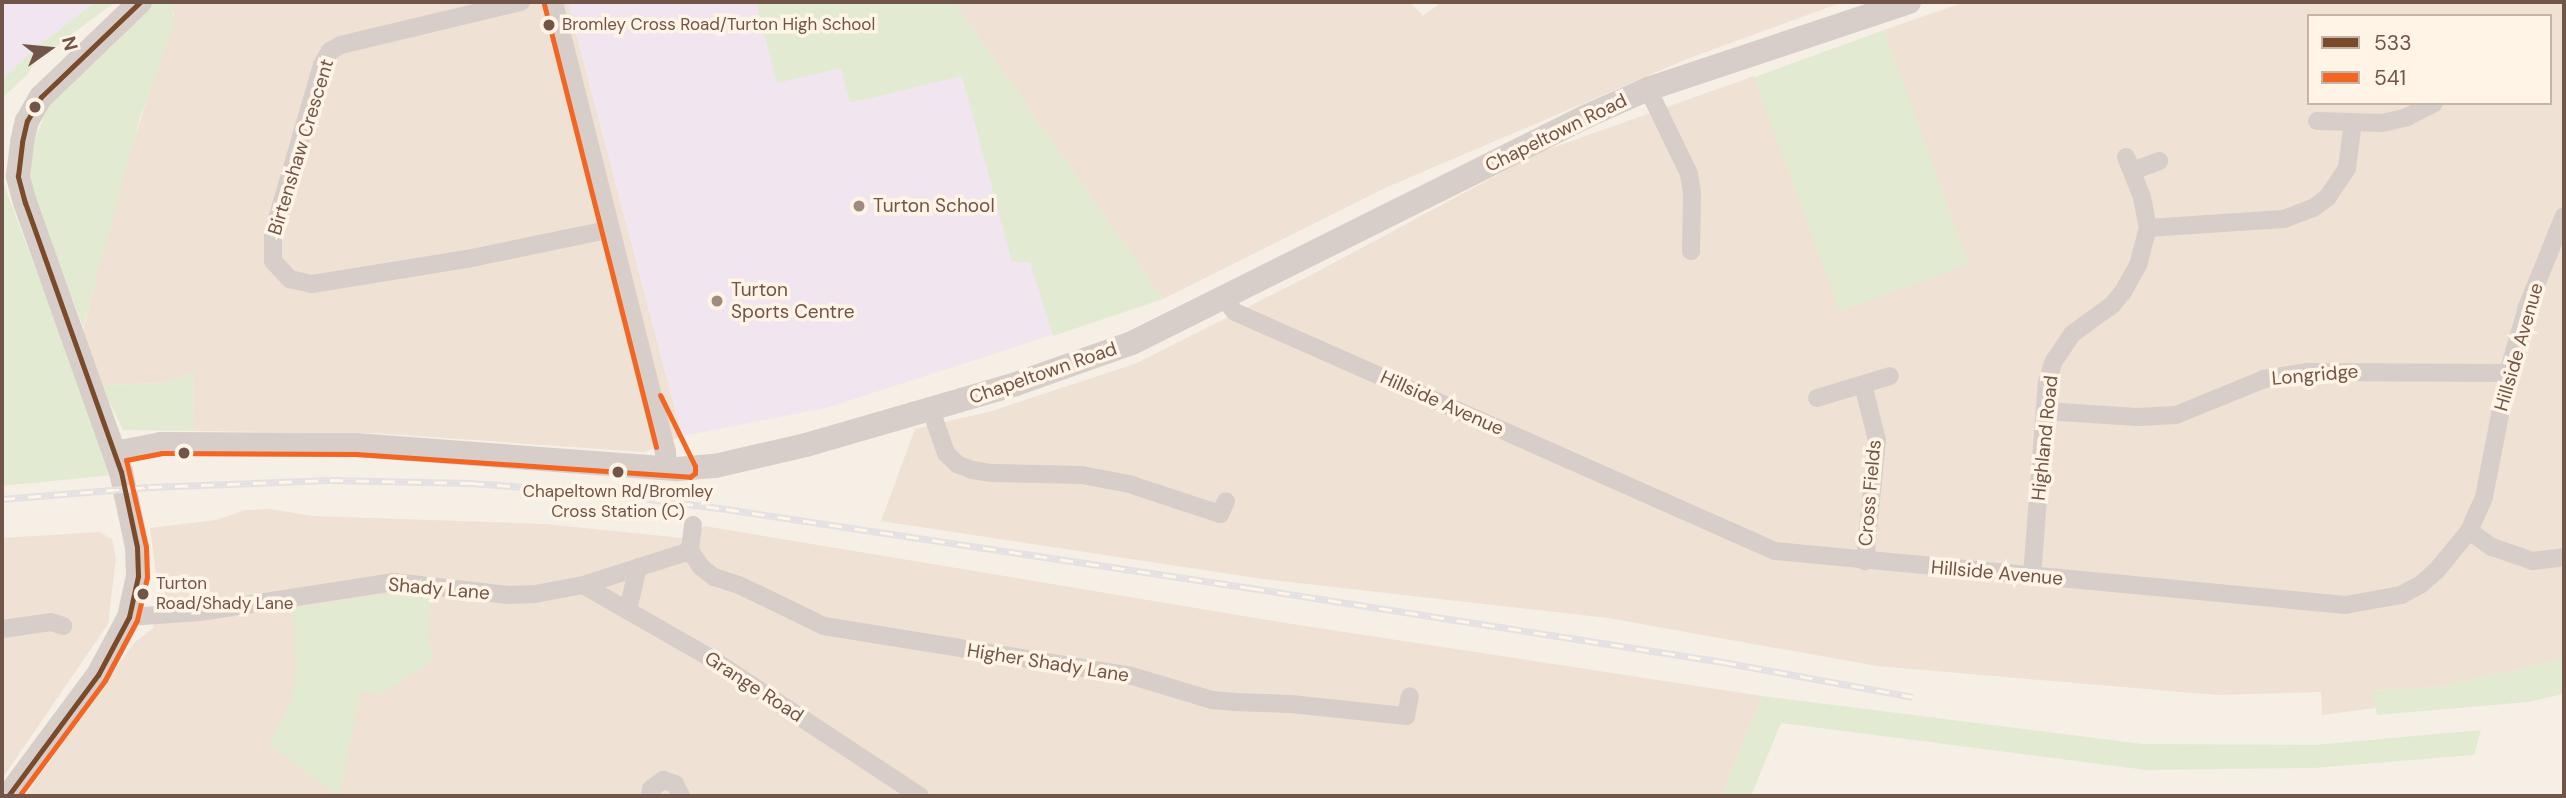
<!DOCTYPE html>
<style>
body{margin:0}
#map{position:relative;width:2566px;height:798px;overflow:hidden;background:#f6efe6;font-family:"DM Sans",sans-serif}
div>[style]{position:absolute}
.residential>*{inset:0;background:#efe1d3}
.education>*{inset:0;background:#f1e5ef}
.green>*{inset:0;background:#e2ebd1;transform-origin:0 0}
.minor>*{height:18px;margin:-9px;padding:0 9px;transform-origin:9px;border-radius:9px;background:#d7cec9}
.tertiary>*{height:21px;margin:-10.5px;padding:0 10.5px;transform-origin:10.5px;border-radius:10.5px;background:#d7cec9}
.secondary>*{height:24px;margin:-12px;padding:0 12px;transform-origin:12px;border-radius:12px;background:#d7cec9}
.rail>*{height:7px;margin-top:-3.5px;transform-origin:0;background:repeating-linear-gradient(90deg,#fff4e6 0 13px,#e3e1e3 0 26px);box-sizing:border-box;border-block:2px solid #e3e1e3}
.bus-1>*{height:5px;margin:-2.5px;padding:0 2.5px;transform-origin:2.5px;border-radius:2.5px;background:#7a4b2a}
.bus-2>*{height:5px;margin:-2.5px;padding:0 2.5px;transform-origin:2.5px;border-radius:2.5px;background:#f26522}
.dots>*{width:19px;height:19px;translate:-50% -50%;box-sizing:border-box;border:4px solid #fff4e6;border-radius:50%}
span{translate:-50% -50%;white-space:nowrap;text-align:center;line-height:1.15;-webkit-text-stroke:7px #fff4e6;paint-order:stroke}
.bus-label{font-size:17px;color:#715548}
.left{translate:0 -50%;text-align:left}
.street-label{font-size:19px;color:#715548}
.poi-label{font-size:19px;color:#715548}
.frame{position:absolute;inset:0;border:4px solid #715548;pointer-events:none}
.legend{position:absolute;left:2307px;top:14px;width:245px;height:91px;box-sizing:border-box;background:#fff4e6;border:2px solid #c6b4a7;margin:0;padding:9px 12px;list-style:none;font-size:21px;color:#715548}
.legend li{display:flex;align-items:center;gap:14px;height:35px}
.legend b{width:35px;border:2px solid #c6b4a7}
.north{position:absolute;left:14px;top:14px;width:70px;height:70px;-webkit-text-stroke:5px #fff4e6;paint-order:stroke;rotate:75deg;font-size:19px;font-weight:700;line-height:28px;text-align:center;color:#715548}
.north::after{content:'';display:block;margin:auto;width:24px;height:32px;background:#715548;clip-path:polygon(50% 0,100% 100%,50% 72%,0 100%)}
</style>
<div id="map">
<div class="residential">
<div style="clip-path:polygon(169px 2px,568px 2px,682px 436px,644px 452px,374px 433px,193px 431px,194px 373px,161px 383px,101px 385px,83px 330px,118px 191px,174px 14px)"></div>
<div style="clip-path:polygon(954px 2px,1410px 2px,1423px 16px,1442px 2px,1843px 2px,1687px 59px,1385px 188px,1163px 299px)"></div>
<div style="clip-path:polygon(evenodd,1965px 2px,2564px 2px,2564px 659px,2439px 687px,2373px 691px,2375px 708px,2322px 715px,2321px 692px,2217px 695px,1877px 666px,1608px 618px,1263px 579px,881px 521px,915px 429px,992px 411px,1137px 363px,1315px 273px,1538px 153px,1754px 76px,1842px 310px,1967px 264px,1884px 30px,1965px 2px,2309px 16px,2550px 16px,2550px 103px,2309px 103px,2309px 16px)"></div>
<div style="clip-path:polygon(270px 509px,313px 516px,545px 524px,692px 539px,704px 526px,1292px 624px,1762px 696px,1722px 796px,25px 796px,134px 643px,153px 628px,159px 598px,150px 528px,216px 520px,245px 510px)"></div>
<div style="clip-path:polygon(99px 532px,112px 539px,116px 559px,108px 624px,2px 779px,2px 538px)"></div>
</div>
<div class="education">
<div style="clip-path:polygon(2px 2px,95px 2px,32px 51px,2px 80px)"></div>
<div style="clip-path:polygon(568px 2px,954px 2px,1163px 299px,826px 408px,682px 436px)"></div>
</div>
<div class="green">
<div style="clip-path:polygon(95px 2px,115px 2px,36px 61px,26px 76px,2px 98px,2px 80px,32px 51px)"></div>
<div style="clip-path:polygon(153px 2px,169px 2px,173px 7px,173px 26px,140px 118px,83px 327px,30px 185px,32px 146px,46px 112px,67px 81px)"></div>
<div style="clip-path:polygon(756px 2px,954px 2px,1163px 299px,1053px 336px,1030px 262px,1012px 262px,962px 76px,850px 103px,841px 68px,777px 83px)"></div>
<div style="left:1884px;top:30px;width:249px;height:138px;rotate:70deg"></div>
<div style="clip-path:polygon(2px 179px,99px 438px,113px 475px,2px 486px)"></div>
<div style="clip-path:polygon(194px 373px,193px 431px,123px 430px,101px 385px,161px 383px)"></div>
<div style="clip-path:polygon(431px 593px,428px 641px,433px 652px,431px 662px,379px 695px,361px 691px,339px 796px,269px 745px,291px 701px,296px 670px,293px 608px,379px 595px)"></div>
<div style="clip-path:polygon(2564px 659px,2564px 694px,2528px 702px,2377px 715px,2372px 691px,2439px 687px)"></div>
<div style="clip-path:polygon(1762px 696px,2143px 744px,2314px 745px,2481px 730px,2474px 755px,2313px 768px,2146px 770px,1781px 723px,1751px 796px,1722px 796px)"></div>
</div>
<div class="minor">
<div style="left:521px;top:2px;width:185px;rotate:166.6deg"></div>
<div style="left:341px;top:45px;width:13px;rotate:151deg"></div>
<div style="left:330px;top:51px;width:16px;rotate:120deg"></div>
<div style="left:322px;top:65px;width:175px;rotate:106.3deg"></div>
<div style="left:273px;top:233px;width:28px;rotate:90deg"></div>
<div style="left:273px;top:261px;width:25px;rotate:47deg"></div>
<div style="left:290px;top:279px;width:23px;rotate:13deg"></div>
<div style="left:312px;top:284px;width:157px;rotate:-9.2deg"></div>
<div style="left:467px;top:259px;width:143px;rotate:-11.7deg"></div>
<div style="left:1648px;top:89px;width:94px;rotate:64.2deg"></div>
<div style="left:1689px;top:174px;width:20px;rotate:81deg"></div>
<div style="left:1692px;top:194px;width:57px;rotate:91deg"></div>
<div style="left:2317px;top:121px;width:65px;rotate:1.8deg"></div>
<div style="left:2382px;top:123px;width:26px;rotate:-13deg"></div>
<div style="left:2407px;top:117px;width:30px;rotate:-27deg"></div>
<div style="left:2132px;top:171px;width:29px;rotate:-20deg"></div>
<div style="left:2148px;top:228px;width:136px;rotate:-3.8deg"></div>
<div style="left:2284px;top:219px;width:31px;rotate:-21deg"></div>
<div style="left:2313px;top:208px;width:17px;rotate:-36deg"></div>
<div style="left:2327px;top:198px;width:36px;rotate:-56deg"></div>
<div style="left:2347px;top:168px;width:46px;rotate:-82.6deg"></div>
<div style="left:1224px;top:298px;width:18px;rotate:52deg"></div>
<div style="left:1235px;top:312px;width:591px;rotate:23.87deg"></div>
<div style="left:1775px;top:551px;width:573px;rotate:5.41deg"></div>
<div style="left:2345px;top:605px;width:57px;rotate:-10.1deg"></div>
<div style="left:2401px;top:595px;width:21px;rotate:-28deg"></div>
<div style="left:2420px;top:585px;width:23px;rotate:-41deg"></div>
<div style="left:2437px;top:570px;width:50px;rotate:-50.6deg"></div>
<div style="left:2469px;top:531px;width:37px;rotate:-66deg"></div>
<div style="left:2484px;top:497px;width:126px;rotate:-79deg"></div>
<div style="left:2508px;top:373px;width:69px;rotate:-73.9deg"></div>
<div style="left:2527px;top:307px;width:98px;rotate:-67.9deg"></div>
<div style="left:1863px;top:385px;width:57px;rotate:75.7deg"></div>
<div style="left:1877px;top:440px;width:122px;rotate:95.7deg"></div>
<div style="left:1817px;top:398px;width:76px;rotate:-16.8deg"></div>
<div style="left:931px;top:410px;width:46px;rotate:70.8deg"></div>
<div style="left:946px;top:453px;width:16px;rotate:45deg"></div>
<div style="left:957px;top:464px;width:16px;rotate:22deg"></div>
<div style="left:972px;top:470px;width:18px;rotate:9deg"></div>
<div style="left:990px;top:473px;width:92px;rotate:1.2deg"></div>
<div style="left:1082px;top:475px;width:48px;rotate:10.8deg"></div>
<div style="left:1129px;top:484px;width:96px;rotate:18.2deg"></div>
<div style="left:1220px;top:514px;width:14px;rotate:-65deg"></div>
<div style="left:2045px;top:411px;width:92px;rotate:3.7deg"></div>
<div style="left:2137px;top:417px;width:39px;rotate:-3deg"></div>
<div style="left:2176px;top:415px;width:95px;rotate:-22.2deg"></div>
<div style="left:2264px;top:379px;width:44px;rotate:-9.2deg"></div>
<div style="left:2307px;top:372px;width:201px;rotate:0.3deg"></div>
<div style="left:693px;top:525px;width:26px;rotate:97deg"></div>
<div style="left:690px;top:551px;width:19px;rotate:55deg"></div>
<div style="left:701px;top:567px;width:16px;rotate:38deg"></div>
<div style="left:714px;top:577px;width:26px;rotate:18deg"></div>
<div style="left:739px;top:585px;width:94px;rotate:25.8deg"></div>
<div style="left:824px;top:626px;width:312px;rotate:9.2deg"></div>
<div style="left:1132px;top:676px;width:84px;rotate:16.7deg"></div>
<div style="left:1212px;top:700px;width:21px;rotate:5deg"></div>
<div style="left:1233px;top:702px;width:58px;rotate:2deg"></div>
<div style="left:1291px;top:704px;width:116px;rotate:6deg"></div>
<div style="left:1406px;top:716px;width:20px;rotate:-79deg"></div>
<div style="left:2469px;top:531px;width:28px;rotate:35deg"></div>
<div style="left:2492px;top:547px;width:43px;rotate:18.9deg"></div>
<div style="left:2533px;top:561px;width:31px;rotate:-7deg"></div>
<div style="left:2032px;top:576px;width:195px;rotate:-85.6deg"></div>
<div style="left:2047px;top:382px;width:22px;rotate:-72deg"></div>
<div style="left:2054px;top:361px;width:32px;rotate:-56deg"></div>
<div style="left:2072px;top:334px;width:49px;rotate:-35.9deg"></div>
<div style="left:2112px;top:305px;width:17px;rotate:-50deg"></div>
<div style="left:2123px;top:292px;width:31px;rotate:-61deg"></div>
<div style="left:2138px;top:265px;width:38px;rotate:-75deg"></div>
<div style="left:2148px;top:228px;width:32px;rotate:-101deg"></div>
<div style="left:2142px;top:197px;width:43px;rotate:-111.8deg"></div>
<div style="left:583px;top:585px;width:149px;rotate:29.8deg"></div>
<div style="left:712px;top:659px;width:249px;rotate:33.4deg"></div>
<div style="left:628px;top:610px;width:44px;rotate:-76.9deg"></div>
<div style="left:129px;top:617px;width:71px;rotate:-4deg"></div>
<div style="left:200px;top:612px;width:196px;rotate:-8.8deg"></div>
<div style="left:394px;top:582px;width:115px;rotate:6.5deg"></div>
<div style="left:508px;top:595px;width:27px;rotate:-2deg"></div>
<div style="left:535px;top:594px;width:49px;rotate:-10.6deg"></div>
<div style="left:583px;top:585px;width:112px;rotate:-17.6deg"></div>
<div style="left:2px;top:629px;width:49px;rotate:-8.1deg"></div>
<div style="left:51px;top:622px;width:13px;rotate:18deg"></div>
<div style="left:650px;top:796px;width:7px;rotate:-82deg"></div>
<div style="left:651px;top:789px;width:15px;rotate:-37deg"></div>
<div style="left:663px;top:780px;width:13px;rotate:18deg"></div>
<div style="left:675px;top:784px;width:13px;rotate:63deg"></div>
</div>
<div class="tertiary">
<div style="left:552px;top:2px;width:463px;rotate:75.9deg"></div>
<div style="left:665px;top:451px;width:18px;rotate:87deg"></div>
</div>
<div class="secondary">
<div style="left:115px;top:453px;width:47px;rotate:-11.1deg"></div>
<div style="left:161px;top:444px;width:195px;rotate:0.3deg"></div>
<div style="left:356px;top:445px;width:323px;rotate:4.3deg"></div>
<div style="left:678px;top:469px;width:37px;rotate:-5deg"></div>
<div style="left:715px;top:466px;width:93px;rotate:-13deg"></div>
<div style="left:806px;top:445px;width:219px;rotate:-16.2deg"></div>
<div style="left:1016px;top:384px;width:123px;rotate:-19.5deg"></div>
<div style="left:1132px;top:343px;width:508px;rotate:-26.51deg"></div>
<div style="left:1587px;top:116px;width:67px;rotate:-23.9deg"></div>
<div style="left:1648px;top:89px;width:275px;rotate:-18.4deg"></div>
<div style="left:8px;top:796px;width:151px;rotate:-53.4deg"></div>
<div style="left:98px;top:675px;width:66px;rotate:-61.9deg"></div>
<div style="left:129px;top:617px;width:42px;rotate:-77.6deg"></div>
<div style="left:138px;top:576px;width:29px;rotate:-92deg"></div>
<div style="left:137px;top:547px;width:77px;rotate:-102deg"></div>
<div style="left:121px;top:472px;width:286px;rotate:-109.6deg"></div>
<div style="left:25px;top:203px;width:28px;rotate:-105deg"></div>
<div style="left:18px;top:176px;width:34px;rotate:-83deg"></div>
<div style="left:22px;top:142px;width:22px;rotate:-77deg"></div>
<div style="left:27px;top:121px;width:28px;rotate:-60deg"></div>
<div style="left:41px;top:97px;width:137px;rotate:-43.8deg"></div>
</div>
<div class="rail">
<div style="left:2px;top:499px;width:147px;rotate:-4.7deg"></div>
<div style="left:149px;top:487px;width:181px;rotate:-2.2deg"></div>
<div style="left:330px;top:480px;width:141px;rotate:1.2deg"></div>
<div style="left:471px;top:483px;width:132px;rotate:4.3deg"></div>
<div style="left:603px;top:493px;width:124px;rotate:7.4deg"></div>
<div style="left:726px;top:509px;width:531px;rotate:8.56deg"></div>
<div style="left:1251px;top:588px;width:478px;rotate:8.9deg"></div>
<div style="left:1723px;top:662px;width:193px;rotate:10.4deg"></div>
</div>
<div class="bus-1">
<div style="left:8px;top:796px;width:151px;rotate:-53.4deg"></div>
<div style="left:98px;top:675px;width:66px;rotate:-61.9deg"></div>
<div style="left:129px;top:617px;width:42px;rotate:-77.6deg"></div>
<div style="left:138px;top:576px;width:29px;rotate:-92deg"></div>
<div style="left:137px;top:547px;width:77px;rotate:-102deg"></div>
<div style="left:121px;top:472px;width:286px;rotate:-109.6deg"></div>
<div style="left:25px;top:203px;width:28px;rotate:-105deg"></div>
<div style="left:18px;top:176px;width:34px;rotate:-83deg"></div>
<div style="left:22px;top:142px;width:22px;rotate:-77deg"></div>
<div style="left:27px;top:121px;width:28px;rotate:-60deg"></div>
<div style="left:41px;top:97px;width:137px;rotate:-43.8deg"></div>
</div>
<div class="bus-2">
<div style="left:544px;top:4px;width:457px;rotate:75.8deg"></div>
<div style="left:19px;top:796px;width:144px;rotate:-53.4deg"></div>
<div style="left:105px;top:680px;width:68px;rotate:-61.9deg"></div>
<div style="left:137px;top:620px;width:44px;rotate:-76.9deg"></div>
<div style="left:147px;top:577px;width:30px;rotate:-92deg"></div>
<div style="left:146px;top:547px;width:89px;rotate:-102.9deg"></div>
<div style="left:126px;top:460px;width:37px;rotate:-11deg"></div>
<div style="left:162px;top:453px;width:194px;rotate:0.3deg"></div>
<div style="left:356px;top:454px;width:335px;rotate:3.9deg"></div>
<div style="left:690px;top:477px;width:6px;rotate:-39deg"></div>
<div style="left:695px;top:473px;width:7px;rotate:-90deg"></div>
<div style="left:695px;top:466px;width:79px;rotate:-116.2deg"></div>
</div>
<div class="dots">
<div style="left:549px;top:25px;background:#715548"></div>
<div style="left:35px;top:107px;background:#715548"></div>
<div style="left:859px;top:206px;background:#a08b7f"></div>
<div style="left:717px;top:301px;background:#a08b7f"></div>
<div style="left:184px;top:453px;background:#715548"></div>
<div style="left:618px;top:472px;background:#715548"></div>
<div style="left:143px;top:594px;background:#715548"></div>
</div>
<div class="bus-label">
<span class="left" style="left:562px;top:25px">Bromley Cross Road/Turton High School</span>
<span style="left:618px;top:502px">Chapeltown Rd/Bromley<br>Cross Station (C)</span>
<span class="left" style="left:156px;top:594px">Turton<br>Road/Shady Lane</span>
</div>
<div class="street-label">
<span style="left:1556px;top:133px;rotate:-26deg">Chapeltown Road</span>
<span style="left:301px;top:147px;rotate:-73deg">Birtenshaw Crescent</span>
<span style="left:2519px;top:347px;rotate:-74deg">Hillside Avenue</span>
<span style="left:1043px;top:373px;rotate:-19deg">Chapeltown Road</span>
<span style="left:2315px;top:375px;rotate:-5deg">Longridge</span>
<span style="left:1442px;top:403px;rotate:24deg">Hillside Avenue</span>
<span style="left:2045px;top:438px;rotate:-84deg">Highland Road</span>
<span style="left:1870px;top:493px;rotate:-85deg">Cross Fields</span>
<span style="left:1997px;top:573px;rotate:5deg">Hillside Avenue</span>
<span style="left:439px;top:589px;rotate:5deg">Shady Lane</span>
<span style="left:1048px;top:663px;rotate:9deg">Higher Shady Lane</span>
<span style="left:754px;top:687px;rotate:33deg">Grange Road</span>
</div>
<div class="poi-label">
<span class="left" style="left:873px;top:206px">Turton School</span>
<span class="left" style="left:731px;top:301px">Turton<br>Sports Centre</span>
</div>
<div class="frame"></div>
<ul class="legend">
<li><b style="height:9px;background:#7a4b2a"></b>533</li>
<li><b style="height:9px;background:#f26522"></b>541</li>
</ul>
<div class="north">N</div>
</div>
